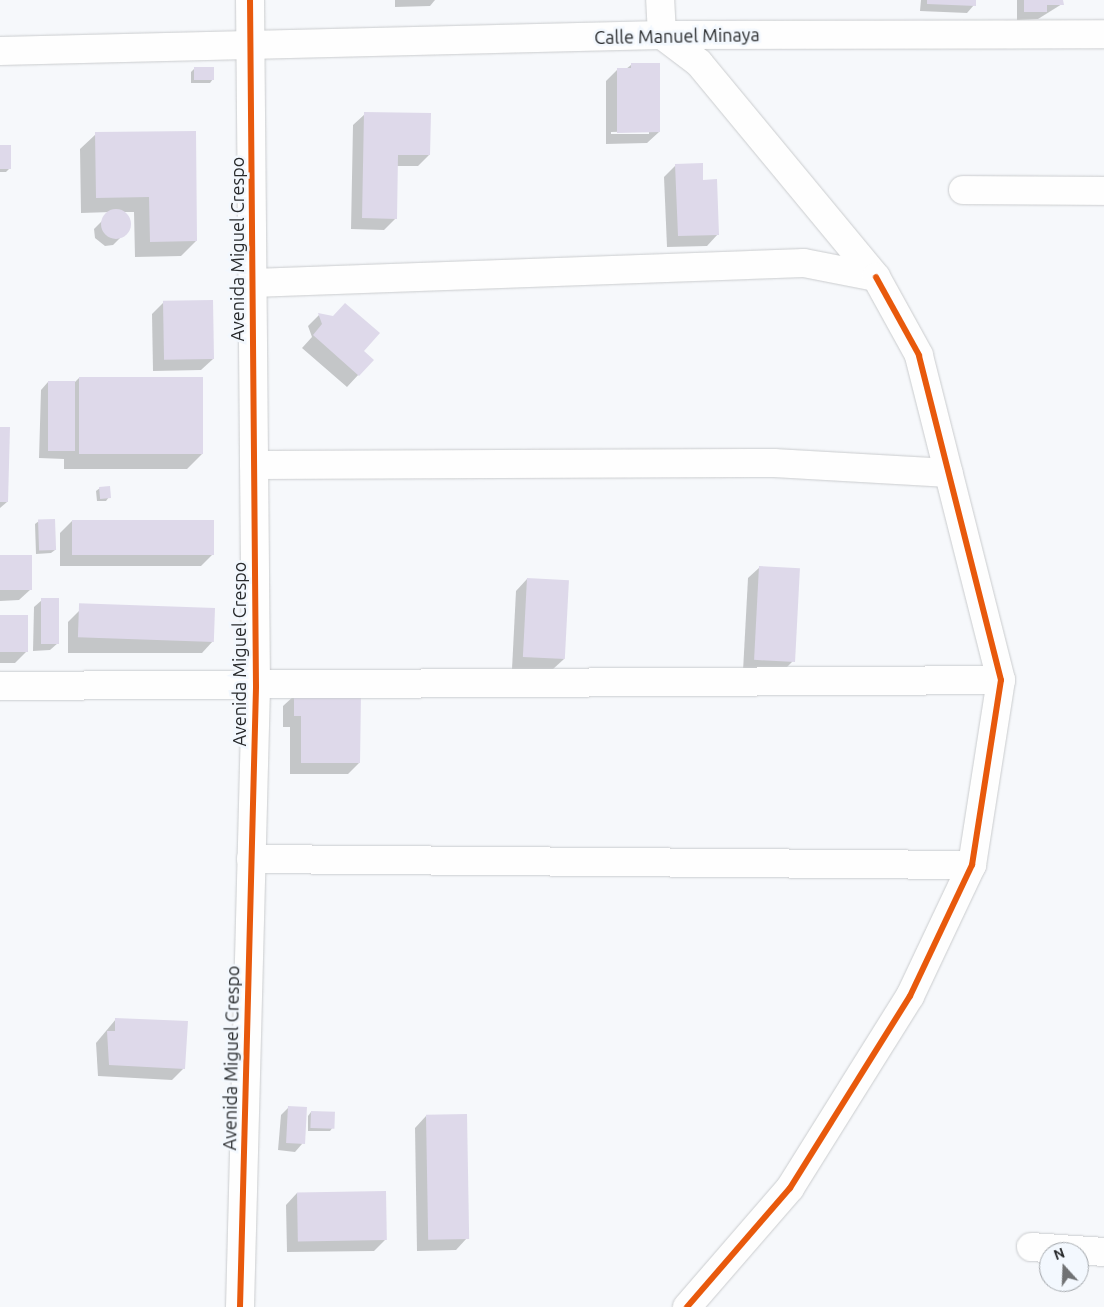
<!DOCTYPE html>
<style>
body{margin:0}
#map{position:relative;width:1104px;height:1307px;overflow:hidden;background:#f6f8fb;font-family:Ubuntu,sans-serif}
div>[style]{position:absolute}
.shadow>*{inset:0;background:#0003}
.building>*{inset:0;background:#ded9ea;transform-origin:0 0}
.round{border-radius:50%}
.roads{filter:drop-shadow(0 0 1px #caccce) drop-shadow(0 0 1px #caccce)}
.minor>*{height:28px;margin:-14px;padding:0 14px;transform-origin:14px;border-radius:14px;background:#fefefe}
.cycleway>*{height:6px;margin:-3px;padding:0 3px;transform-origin:3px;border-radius:3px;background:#e8590c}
span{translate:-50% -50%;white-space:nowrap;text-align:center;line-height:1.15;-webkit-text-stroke:5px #f3f8fe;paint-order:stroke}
.street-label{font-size:18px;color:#282a2c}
.north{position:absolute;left:1039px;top:1242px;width:50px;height:50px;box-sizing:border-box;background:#f3f8fe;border:1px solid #a2a6aa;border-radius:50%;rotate:340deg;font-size:14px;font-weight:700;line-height:20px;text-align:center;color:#282a2c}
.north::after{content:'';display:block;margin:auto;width:18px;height:22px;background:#707274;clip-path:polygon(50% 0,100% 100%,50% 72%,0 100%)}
</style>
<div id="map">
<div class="shadow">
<div style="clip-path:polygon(395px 0,435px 0,430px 6px,395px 7px)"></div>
<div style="clip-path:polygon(921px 0,975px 0,974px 5px,967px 13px,920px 11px)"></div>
<div style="clip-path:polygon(1017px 0,1062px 0,1062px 4px,1038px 19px,1017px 20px)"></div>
<div style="clip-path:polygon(evenodd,631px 65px,659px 132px,647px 143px,606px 144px,606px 81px,617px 70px,626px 69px,631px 65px,649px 131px,649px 134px,611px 134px,611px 132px,649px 131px)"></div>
<div style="clip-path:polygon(194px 69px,213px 79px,210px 83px,191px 83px,191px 72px)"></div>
<div style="clip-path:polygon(365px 114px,429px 155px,418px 166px,397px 166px,396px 218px,384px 230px,351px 229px,353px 125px)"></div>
<div style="clip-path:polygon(96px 134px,196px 241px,181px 256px,135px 257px,134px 212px,121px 212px,128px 217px,128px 230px,113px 245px,105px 246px,95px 238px,94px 229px,111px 212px,81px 213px,80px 149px)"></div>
<div style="clip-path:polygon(0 147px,9px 169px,6px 172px,0 172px)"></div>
<div style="clip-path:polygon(676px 165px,702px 182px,718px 234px,707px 246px,667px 247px,664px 177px)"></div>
<div style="clip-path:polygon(164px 302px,213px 359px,201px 370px,153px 371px,152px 314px)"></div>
<div style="clip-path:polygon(319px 315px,372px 360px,347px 387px,302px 348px,312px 337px,308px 326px)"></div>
<div style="clip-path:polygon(79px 378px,202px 454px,187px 469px,64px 469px,64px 459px,39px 458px,41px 390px,48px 382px,75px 382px)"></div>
<div style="clip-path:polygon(0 428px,7px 502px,0 508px)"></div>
<div style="clip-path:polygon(100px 488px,109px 497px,106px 501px,97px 501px,96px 491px)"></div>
<div style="clip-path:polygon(39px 521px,55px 550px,51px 553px,36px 554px,35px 524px)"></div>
<div style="clip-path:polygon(72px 521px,213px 554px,201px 566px,60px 566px,60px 533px)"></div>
<div style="clip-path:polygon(0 556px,31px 589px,19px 600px,0 601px)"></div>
<div style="clip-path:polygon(760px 567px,793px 661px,781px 673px,743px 671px,748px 578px)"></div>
<div style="clip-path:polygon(527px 579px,564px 659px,552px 670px,512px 669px,516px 591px)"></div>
<div style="clip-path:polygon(42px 600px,58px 643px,50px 650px,33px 651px,34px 607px)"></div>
<div style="clip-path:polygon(80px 610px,213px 641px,202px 653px,68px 653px,68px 622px)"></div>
<div style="clip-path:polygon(0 616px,27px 651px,15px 663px,0 663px)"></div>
<div style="clip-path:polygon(295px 695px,359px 763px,348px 774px,290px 774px,290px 727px,283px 727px,283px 706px)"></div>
<div style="clip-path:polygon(116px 1019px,184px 1068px,172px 1080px,98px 1076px,96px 1043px)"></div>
<div style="clip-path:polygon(289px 1107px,302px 1144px,295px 1152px,278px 1150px,281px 1115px)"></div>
<div style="clip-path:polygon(311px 1112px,333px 1127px,330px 1131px,308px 1131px,308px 1116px)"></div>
<div style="clip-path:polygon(426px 1116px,467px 1238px,456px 1250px,417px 1251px,415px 1128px)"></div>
<div style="clip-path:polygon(297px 1193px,386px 1239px,374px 1251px,287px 1252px,286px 1205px)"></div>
</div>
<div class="building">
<div style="clip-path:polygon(927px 0,976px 0,976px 6px,927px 4px)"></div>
<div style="clip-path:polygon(1024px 0,1063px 0,1064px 5px,1047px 5px,1047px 12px,1024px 12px)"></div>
<div style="clip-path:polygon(631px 63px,660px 63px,660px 132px,617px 133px,617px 68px,631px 68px)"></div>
<div style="left:194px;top:67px;width:20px;height:13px"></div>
<div style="clip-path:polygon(364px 112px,431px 113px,430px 155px,398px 155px,397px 219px,362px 218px)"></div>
<div style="clip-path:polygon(196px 131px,197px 241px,150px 242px,149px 197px,96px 198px,95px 132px)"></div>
<div style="left:0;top:145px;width:11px;height:24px"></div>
<div style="clip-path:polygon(703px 163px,703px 180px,717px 179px,719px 235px,678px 236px,675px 164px)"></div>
<div class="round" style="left:101px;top:209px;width:30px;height:30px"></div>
<div style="left:213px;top:300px;width:59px;height:50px;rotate:89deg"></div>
<div style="clip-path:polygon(345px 303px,380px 333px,364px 351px,374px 360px,359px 376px,313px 335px,322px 324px,318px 313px,333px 316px)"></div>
<div style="left:79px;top:377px;width:124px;height:77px"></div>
<div style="left:48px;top:381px;width:27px;height:70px"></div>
<div style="clip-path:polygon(0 427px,10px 427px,8px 502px,0 502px)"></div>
<div style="left:110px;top:486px;width:12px;height:11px;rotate:85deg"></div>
<div style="left:55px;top:519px;width:31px;height:17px;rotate:88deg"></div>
<div style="left:72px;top:520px;width:142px;height:35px"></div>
<div style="left:0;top:555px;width:32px;height:35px"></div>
<div style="left:759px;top:566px;width:41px;height:94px;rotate:3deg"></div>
<div style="left:527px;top:578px;width:42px;height:79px;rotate:3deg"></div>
<div style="left:41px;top:598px;width:18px;height:46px"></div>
<div style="left:215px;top:608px;width:34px;height:136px;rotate:92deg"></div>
<div style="left:0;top:615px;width:28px;height:37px"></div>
<div style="clip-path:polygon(294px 693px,361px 694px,360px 763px,301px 763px,301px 716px,294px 716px)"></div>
<div style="clip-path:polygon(115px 1018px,188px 1021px,185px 1069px,109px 1065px,107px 1031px,115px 1031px)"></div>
<div style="left:288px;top:1106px;width:19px;height:37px;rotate:3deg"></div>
<div style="left:311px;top:1111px;width:24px;height:17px;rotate:2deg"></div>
<div style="left:467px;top:1114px;width:125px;height:41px;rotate:89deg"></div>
<div style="left:386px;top:1191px;width:49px;height:89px;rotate:89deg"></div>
</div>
<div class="roads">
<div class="minor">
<div style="left:0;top:51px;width:662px;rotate:-1.38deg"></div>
<div style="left:662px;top:35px;width:442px;rotate:-0.1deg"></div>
<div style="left:963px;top:190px;width:141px;rotate:0.4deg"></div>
<div style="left:253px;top:283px;width:551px;rotate:-2.08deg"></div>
<div style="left:804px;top:263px;width:73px;rotate:11deg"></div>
<div style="left:876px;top:277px;width:278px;rotate:-129.6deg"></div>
<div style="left:699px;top:63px;width:46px;rotate:-142.9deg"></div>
<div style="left:662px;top:35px;width:35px;rotate:-93deg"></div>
<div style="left:254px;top:465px;width:520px;rotate:-0.22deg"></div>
<div style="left:774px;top:463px;width:175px;rotate:3.3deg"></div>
<div style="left:0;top:686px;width:1001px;rotate:-0.34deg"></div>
<div style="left:251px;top:859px;width:721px;rotate:0.48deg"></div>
<div style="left:1031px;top:1247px;width:73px;rotate:3.9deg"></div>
<div style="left:240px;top:1307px;width:621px;rotate:-88.52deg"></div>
<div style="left:256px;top:686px;width:686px;rotate:-90.5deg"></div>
<div style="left:687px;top:1307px;width:157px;rotate:-49.1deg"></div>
<div style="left:790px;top:1188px;width:226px;rotate:-58deg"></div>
<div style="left:910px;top:996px;width:145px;rotate:-64.7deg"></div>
<div style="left:972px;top:865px;width:187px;rotate:-81.1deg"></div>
<div style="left:1001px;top:680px;width:335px;rotate:-104.2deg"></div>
<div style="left:919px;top:355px;width:89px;rotate:-118.9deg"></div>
</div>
</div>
<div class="cycleway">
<div style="left:240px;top:1307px;width:621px;rotate:-88.52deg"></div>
<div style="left:256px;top:686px;width:686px;rotate:-90.5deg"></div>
<div style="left:687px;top:1307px;width:157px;rotate:-49.1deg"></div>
<div style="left:790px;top:1188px;width:226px;rotate:-58deg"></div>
<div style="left:910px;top:996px;width:145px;rotate:-64.7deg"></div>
<div style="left:972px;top:865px;width:187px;rotate:-81.1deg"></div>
<div style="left:1001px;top:680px;width:335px;rotate:-104.2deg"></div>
<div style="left:919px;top:355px;width:89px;rotate:-118.9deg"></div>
</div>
<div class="street-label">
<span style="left:677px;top:36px;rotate:-1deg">Calle Manuel Minaya</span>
<span style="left:237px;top:249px;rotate:-90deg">Avenida Miguel Crespo</span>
<span style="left:239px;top:654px;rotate:-90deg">Avenida Miguel Crespo</span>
<span style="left:231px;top:1058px;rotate:-89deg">Avenida Miguel Crespo</span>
</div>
<div class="north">N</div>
</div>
